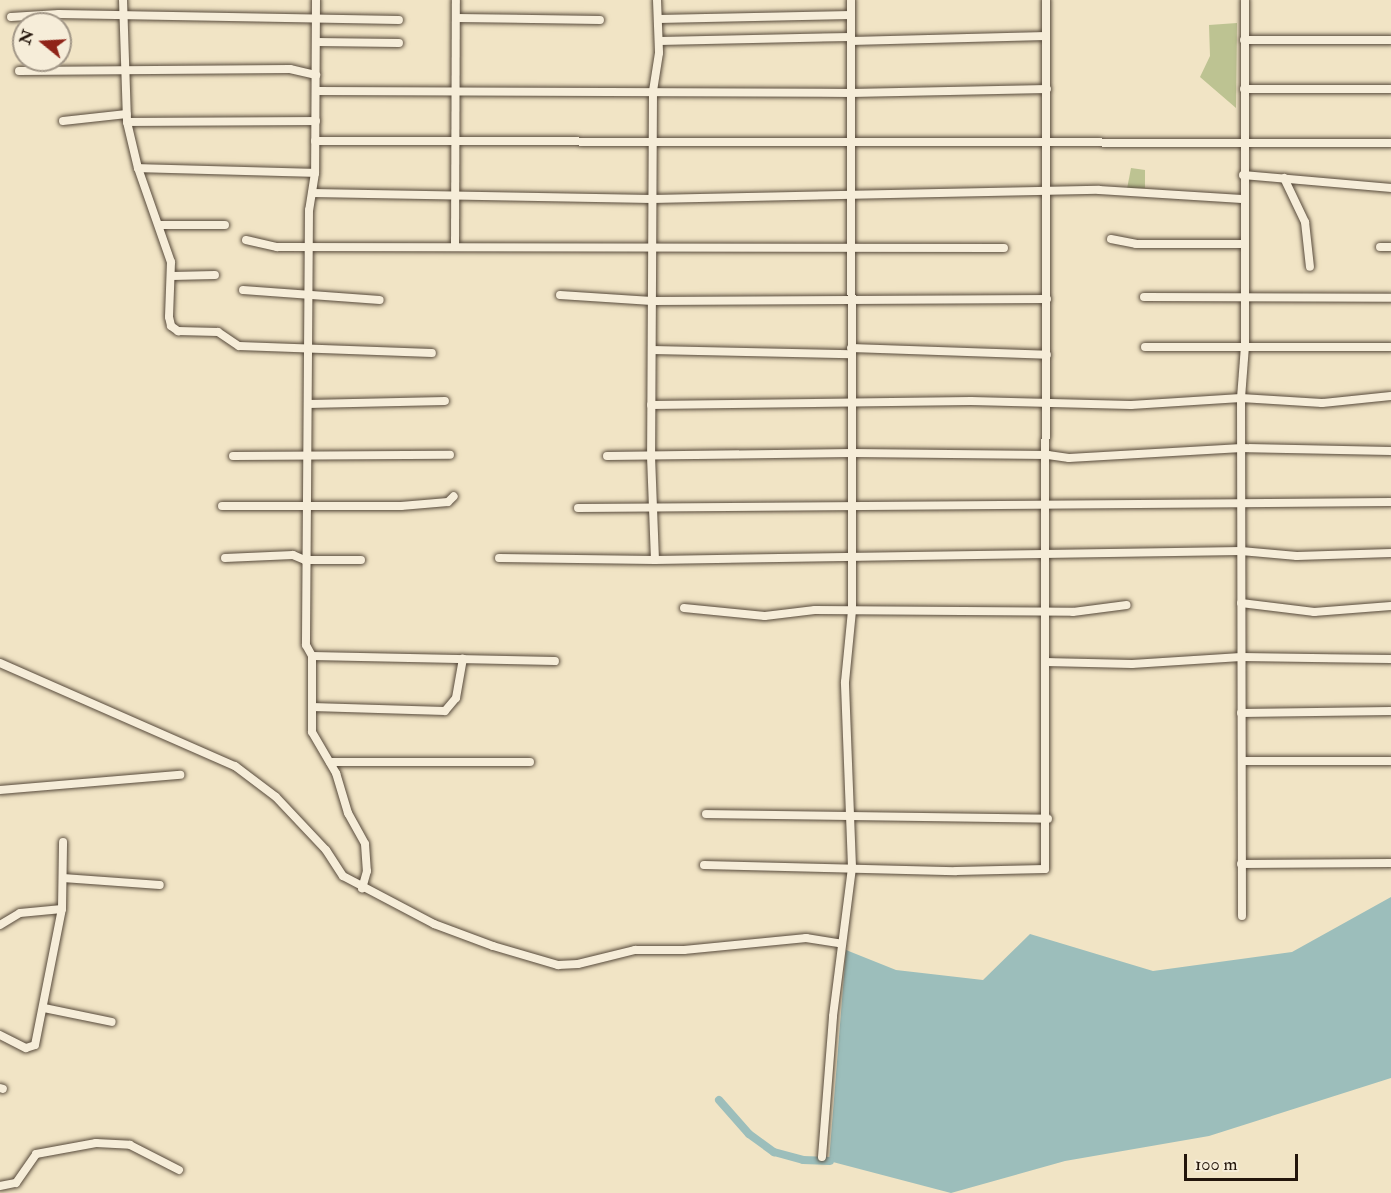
<!DOCTYPE html>
<style>
body{margin:0}
#map{position:relative;width:1391px;height:1193px;overflow:hidden;background:#f1e4c5;font-family:"IM FELL Double Pica",serif}
div>[style]{position:absolute}
.green>*{inset:0;background:#bdc392}
.water>*{inset:0;background:#9cbebb}
.canal>*{height:8px;margin:-4px;padding:0 4px;transform-origin:4px;border-radius:4px;background:#9cbebb}
.roads{filter:drop-shadow(0 0 2px #56493a) drop-shadow(0 0 2px #56493a)}
.minor>*{height:8px;margin:-4px;padding:0 4px;transform-origin:4px;border-radius:4px;background:#f6edd9}
span{translate:-50% -50%;white-space:nowrap;text-align:center;line-height:1.15;-webkit-text-stroke:5px #f6edd9;paint-order:stroke}
.north{position:absolute;left:12px;top:12px;width:60px;height:60px;box-sizing:border-box;background:#f6edd9;border:2px solid #a29787;border-radius:50%;rotate:288deg;font-size:16px;font-weight:700;line-height:24px;text-align:center;color:#23150b}
.north::after{content:'';display:block;margin:auto;width:21px;height:27px;background:#8f2418;clip-path:polygon(50% 0,100% 100%,50% 72%,0 100%)}
.scale{position:absolute;left:1184px;top:1154px;width:114px;height:27px;box-sizing:border-box;border:3px solid #23150b;border-top:0;padding-left:8px;font-size:18px;line-height:21px;white-space:nowrap;color:#23150b;-webkit-text-stroke:4px #f6edd9;paint-order:stroke}
</style>
<div id="map">
<div class="green">
<div style="clip-path:polygon(1237px 23px,1236px 108px,1200px 77px,1210px 56px,1209px 25px)"></div>
<div style="clip-path:polygon(1131px 168px,1145px 170px,1145px 188px,1127px 189px)"></div>
</div>
<div class="water">
<div style="clip-path:polygon(1391px 897px,1391px 1078px,1209px 1136px,1065px 1161px,951px 1193px,829px 1161px,846px 950px,896px 970px,983px 980px,1030px 934px,1153px 971px,1292px 952px)"></div>
</div>
<div class="canal">
<div style="left:719px;top:1100px;width:45px;rotate:48.6deg"></div>
<div style="left:749px;top:1134px;width:31px;rotate:36deg"></div>
<div style="left:774px;top:1152px;width:30px;rotate:15deg"></div>
<div style="left:803px;top:1160px;width:27px;rotate:2deg"></div>
</div>
<div class="roads">
<div class="minor">
<div style="left:123px;top:0;width:122px;rotate:88.1deg"></div>
<div style="left:127px;top:122px;width:47px;rotate:76.6deg"></div>
<div style="left:138px;top:168px;width:177px;rotate:1.6deg"></div>
<div style="left:316px;top:0;width:173px;rotate:90.3deg"></div>
<div style="left:315px;top:173px;width:37px;rotate:99deg"></div>
<div style="left:309px;top:210px;width:435px;rotate:90.4deg"></div>
<div style="left:306px;top:645px;width:13px;rotate:61deg"></div>
<div style="left:312px;top:656px;width:76px;rotate:90deg"></div>
<div style="left:312px;top:732px;width:48px;rotate:59.7deg"></div>
<div style="left:336px;top:773px;width:42px;rotate:73.3deg"></div>
<div style="left:348px;top:813px;width:35px;rotate:61deg"></div>
<div style="left:365px;top:844px;width:27px;rotate:86deg"></div>
<div style="left:367px;top:871px;width:18px;rotate:106deg"></div>
<div style="left:657px;top:0;width:53px;rotate:87.8deg"></div>
<div style="left:659px;top:53px;width:38px;rotate:99deg"></div>
<div style="left:653px;top:91px;width:365px;rotate:90.3deg"></div>
<div style="left:651px;top:456px;width:104px;rotate:87.8deg"></div>
<div style="left:655px;top:560px;width:586px;rotate:-0.88deg"></div>
<div style="left:1241px;top:551px;width:56px;rotate:5.1deg"></div>
<div style="left:1297px;top:556px;width:94px;rotate:-1.8deg"></div>
<div style="left:11px;top:17px;width:48px;rotate:-3.6deg"></div>
<div style="left:59px;top:14px;width:340px;rotate:1deg"></div>
<div style="left:456px;top:18px;width:144px;rotate:0.8deg"></div>
<div style="left:658px;top:19px;width:193px;rotate:-1.2deg"></div>
<div style="left:1244px;top:40px;width:147px"></div>
<div style="left:659px;top:41px;width:192px;rotate:-1.2deg"></div>
<div style="left:851px;top:41px;width:195px;rotate:-1.5deg"></div>
<div style="left:316px;top:42px;width:83px;rotate:0.7deg"></div>
<div style="left:19px;top:71px;width:271px;rotate:-0.4deg"></div>
<div style="left:290px;top:69px;width:27px;rotate:13deg"></div>
<div style="left:1244px;top:89px;width:147px"></div>
<div style="left:316px;top:91px;width:535px;rotate:0.21deg"></div>
<div style="left:851px;top:93px;width:196px;rotate:-1.2deg"></div>
<div style="left:63px;top:121px;width:64px;rotate:-6.2deg"></div>
<div style="left:127px;top:122px;width:189px;rotate:-0.3deg"></div>
<div style="left:315px;top:141px;width:1076px;rotate:0.11deg"></div>
<div style="left:138px;top:168px;width:100px;rotate:70.7deg"></div>
<div style="left:171px;top:262px;width:55px;rotate:92.1deg"></div>
<div style="left:169px;top:317px;width:9px;rotate:77deg"></div>
<div style="left:171px;top:326px;width:9px;rotate:36deg"></div>
<div style="left:178px;top:331px;width:40px;rotate:1.4deg"></div>
<div style="left:218px;top:332px;width:25px;rotate:34deg"></div>
<div style="left:239px;top:346px;width:193px;rotate:2.1deg"></div>
<div style="left:1243px;top:175px;width:149px;rotate:5deg"></div>
<div style="left:1284px;top:178px;width:49px;rotate:64.5deg"></div>
<div style="left:1305px;top:222px;width:45px;rotate:83.7deg"></div>
<div style="left:312px;top:193px;width:340px;rotate:1deg"></div>
<div style="left:652px;top:199px;width:447px;rotate:-1.2deg"></div>
<div style="left:1099px;top:190px;width:143px;rotate:3.6deg"></div>
<div style="left:160px;top:225px;width:65px"></div>
<div style="left:1111px;top:239px;width:25px;rotate:11deg"></div>
<div style="left:1136px;top:244px;width:106px"></div>
<div style="left:246px;top:240px;width:32px;rotate:13deg"></div>
<div style="left:277px;top:247px;width:727px;rotate:0.08deg"></div>
<div style="left:455px;top:246px;width:246px;rotate:-89.8deg"></div>
<div style="left:1380px;top:247px;width:11px"></div>
<div style="left:172px;top:276px;width:43px;rotate:-1.3deg"></div>
<div style="left:243px;top:290px;width:137px;rotate:4.2deg"></div>
<div style="left:560px;top:295px;width:92px;rotate:3.7deg"></div>
<div style="left:652px;top:301px;width:395px;rotate:-0.3deg"></div>
<div style="left:1144px;top:297px;width:247px;rotate:0.2deg"></div>
<div style="left:1145px;top:347px;width:246px"></div>
<div style="left:851px;top:348px;width:196px;rotate:2deg"></div>
<div style="left:652px;top:350px;width:199px;rotate:1.2deg"></div>
<div style="left:308px;top:404px;width:137px;rotate:-1.3deg"></div>
<div style="left:651px;top:405px;width:320px;rotate:-0.7deg"></div>
<div style="left:971px;top:401px;width:160px;rotate:1.4deg"></div>
<div style="left:1131px;top:405px;width:110px;rotate:-3.6deg"></div>
<div style="left:1241px;top:398px;width:81px;rotate:3.5deg"></div>
<div style="left:1322px;top:403px;width:69px;rotate:-5.8deg"></div>
<div style="left:233px;top:456px;width:217px;rotate:-0.3deg"></div>
<div style="left:607px;top:456px;width:245px;rotate:-0.7deg"></div>
<div style="left:852px;top:453px;width:196px;rotate:0.6deg"></div>
<div style="left:1048px;top:455px;width:21px;rotate:8deg"></div>
<div style="left:1069px;top:458px;width:173px;rotate:-3.3deg"></div>
<div style="left:1242px;top:448px;width:149px;rotate:1.2deg"></div>
<div style="left:222px;top:506px;width:179px"></div>
<div style="left:401px;top:506px;width:47px;rotate:-4.9deg"></div>
<div style="left:448px;top:502px;width:8px;rotate:-45deg"></div>
<div style="left:578px;top:508px;width:813px;rotate:-0.42deg"></div>
<div style="left:225px;top:558px;width:68px;rotate:-2.5deg"></div>
<div style="left:293px;top:555px;width:13px;rotate:23deg"></div>
<div style="left:305px;top:560px;width:56px"></div>
<div style="left:499px;top:558px;width:156px;rotate:0.7deg"></div>
<div style="left:1241px;top:603px;width:74px;rotate:7deg"></div>
<div style="left:1314px;top:612px;width:77px;rotate:-4.5deg"></div>
<div style="left:684px;top:608px;width:81px;rotate:5.6deg"></div>
<div style="left:765px;top:616px;width:50px;rotate:-6.8deg"></div>
<div style="left:815px;top:610px;width:258px;rotate:0.4deg"></div>
<div style="left:1073px;top:612px;width:54px;rotate:-7.4deg"></div>
<div style="left:312px;top:656px;width:243px;rotate:1.2deg"></div>
<div style="left:1045px;top:662px;width:87px;rotate:1.3deg"></div>
<div style="left:1132px;top:664px;width:109px;rotate:-3.7deg"></div>
<div style="left:1241px;top:657px;width:150px;rotate:0.8deg"></div>
<div style="left:0;top:663px;width:257px;rotate:23.7deg"></div>
<div style="left:235px;top:766px;width:51px;rotate:37.1deg"></div>
<div style="left:276px;top:797px;width:73px;rotate:46.7deg"></div>
<div style="left:326px;top:850px;width:31px;rotate:57deg"></div>
<div style="left:343px;top:876px;width:103px;rotate:27.8deg"></div>
<div style="left:434px;top:924px;width:63px;rotate:20.4deg"></div>
<div style="left:493px;top:946px;width:68px;rotate:16.3deg"></div>
<div style="left:558px;top:965px;width:20px;rotate:-3deg"></div>
<div style="left:578px;top:964px;width:59px;rotate:-13.8deg"></div>
<div style="left:635px;top:950px;width:49px"></div>
<div style="left:684px;top:950px;width:123px;rotate:-5.6deg"></div>
<div style="left:806px;top:938px;width:36px;rotate:9deg"></div>
<div style="left:312px;top:707px;width:133px;rotate:1.7deg"></div>
<div style="left:445px;top:711px;width:17px;rotate:-50deg"></div>
<div style="left:456px;top:698px;width:40px;rotate:-80deg"></div>
<div style="left:1241px;top:713px;width:150px;rotate:-0.8deg"></div>
<div style="left:1244px;top:761px;width:147px"></div>
<div style="left:330px;top:762px;width:200px"></div>
<div style="left:0;top:790px;width:181px;rotate:-4.8deg"></div>
<div style="left:706px;top:814px;width:342px;rotate:0.8deg"></div>
<div style="left:1241px;top:864px;width:150px;rotate:-0.4deg"></div>
<div style="left:704px;top:865px;width:252px;rotate:1.4deg"></div>
<div style="left:956px;top:871px;width:89px;rotate:-1.3deg"></div>
<div style="left:1045px;top:869px;width:869px;rotate:-89.93deg"></div>
<div style="left:63px;top:878px;width:97px;rotate:4.1deg"></div>
<div style="left:1242px;top:916px;width:518px;rotate:-90.11deg"></div>
<div style="left:1241px;top:398px;width:52px;rotate:-85.6deg"></div>
<div style="left:1245px;top:346px;width:346px;rotate:-90deg"></div>
<div style="left:0;top:925px;width:23px;rotate:-31deg"></div>
<div style="left:20px;top:913px;width:42px;rotate:-5.4deg"></div>
<div style="left:44px;top:1008px;width:69px;rotate:11.6deg"></div>
<div style="left:0;top:1035px;width:29px;rotate:27deg"></div>
<div style="left:26px;top:1048px;width:9px;rotate:-18deg"></div>
<div style="left:35px;top:1045px;width:139px;rotate:-78.8deg"></div>
<div style="left:62px;top:909px;width:67px;rotate:-89.1deg"></div>
<div style="left:0;top:1088px;width:3px;rotate:18deg"></div>
<div style="left:822px;top:1157px;width:141px;rotate:-85.5deg"></div>
<div style="left:833px;top:1016px;width:150px;rotate:-82.7deg"></div>
<div style="left:852px;top:867px;width:185px;rotate:-92.2deg"></div>
<div style="left:845px;top:682px;width:71px;rotate:-84.4deg"></div>
<div style="left:852px;top:611px;width:611px;rotate:-90.09deg"></div>
<div style="left:0;top:1186px;width:16px;rotate:-11deg"></div>
<div style="left:16px;top:1183px;width:35px;rotate:-55deg"></div>
<div style="left:36px;top:1154px;width:61px;rotate:-10.4deg"></div>
<div style="left:96px;top:1143px;width:34px;rotate:3deg"></div>
<div style="left:130px;top:1145px;width:55px;rotate:27deg"></div>
</div>
</div>
<div class="north">N</div>
<div class="scale">100 m</div>
</div>
